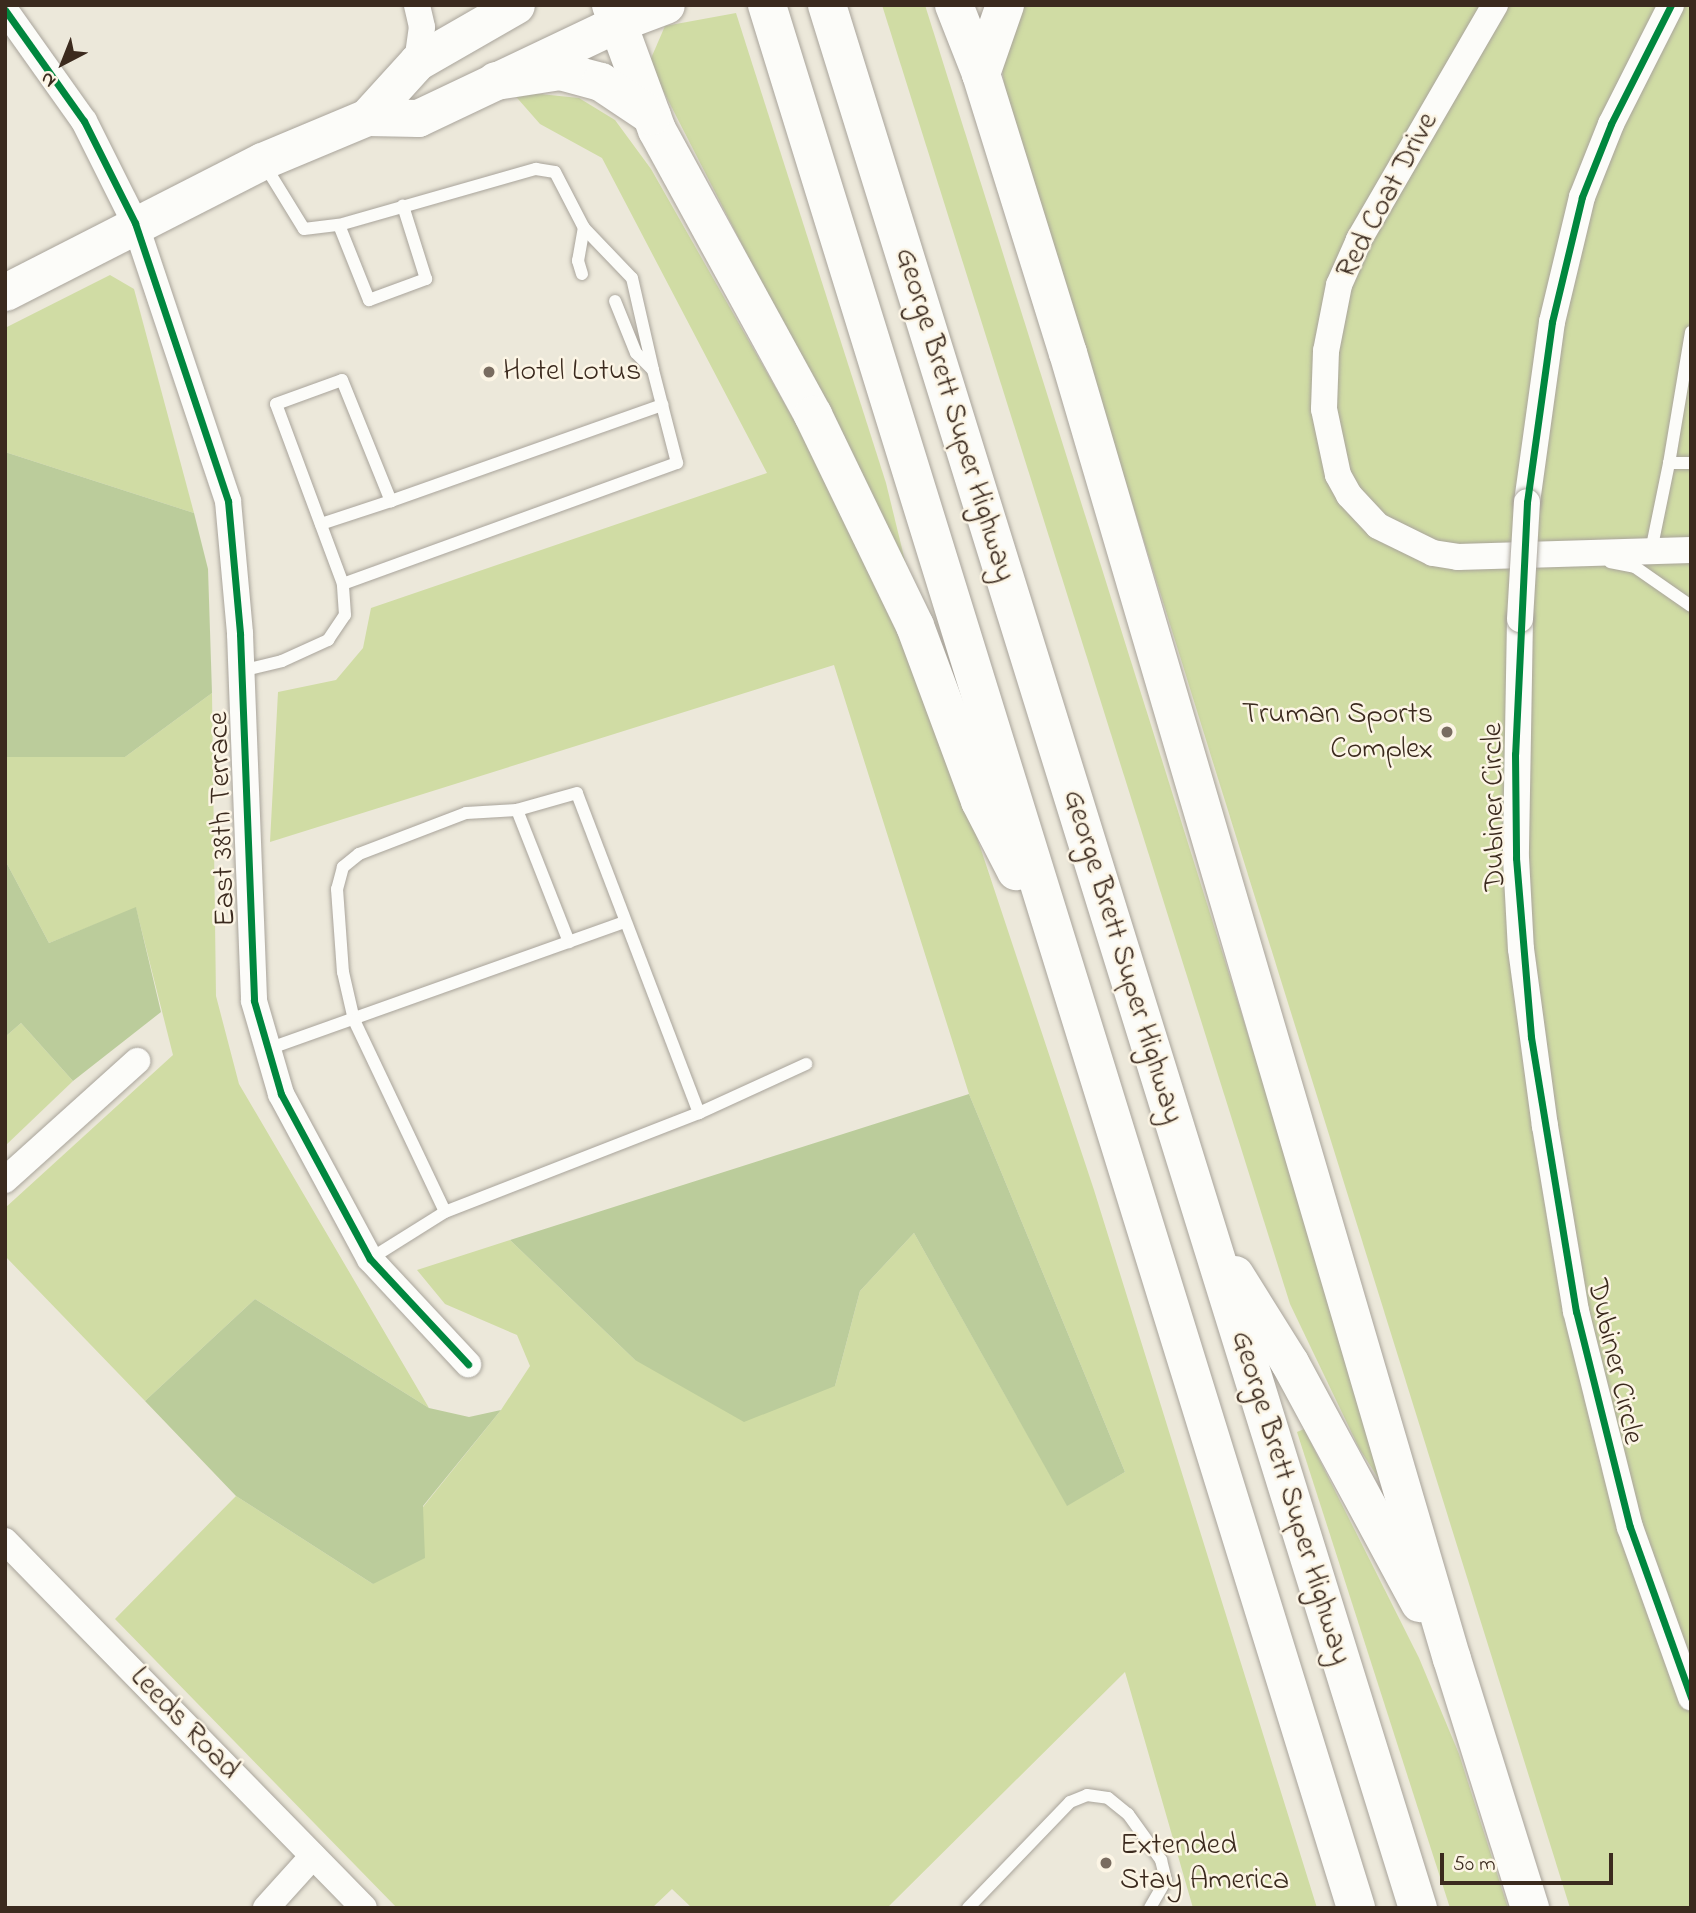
<!DOCTYPE html>
<style>
body{margin:0}
#map{position:relative;width:1696px;height:1913px;overflow:hidden;background:#ece8da;font-family:"Indie Flower",sans-serif}
div>[style]{position:absolute}
.green>*{inset:0;background:#d0dca4}
.forest>*{inset:0;background:#bbcc9b}
.roads{filter:drop-shadow(0 0 2px #a9a49b) drop-shadow(0 0 2px #a9a49b)}
.lane>*{height:12px;margin:-6px;padding:0 6px;transform-origin:6px;border-radius:6px;background:#fcfcf9}
.street>*{height:26px;margin:-13px;padding:0 13px;transform-origin:13px;border-radius:13px;background:#fcfcf9}
.secondary>*{height:37px;margin:-18.5px;padding:0 18.5px;transform-origin:18.5px;border-radius:18.5px;background:#fcfcf9}
.highway>*{height:38px;margin:-19px;padding:0 19px;transform-origin:19px;border-radius:19px;background:#fcfcf9}
.bridges{filter:drop-shadow(0 0 2px #a9a49b) drop-shadow(0 0 2px #a9a49b)}
.street-bridge>*{height:26px;margin:-13px;padding:0 13px;transform-origin:13px;border-radius:13px;background:#fcfcf9}
.cycleway>*{height:7px;margin:-3.5px;padding:0 3.5px;transform-origin:3.5px;border-radius:3.5px;background:#00873e}
.dots>*{width:19px;height:19px;translate:-50% -50%;box-sizing:border-box;border:4px solid #fcf5e5;border-radius:50%}
span{translate:-50% -50%;white-space:nowrap;text-align:center;line-height:1.15;-webkit-text-stroke:5px #fcf5e5;paint-order:stroke}
.street-label{font-size:30px;color:#3b2a1e}
.poi-label{font-size:30px;color:#3b2a1e}
.left{translate:0 -50%;text-align:left}
.right{translate:-100% -50%;text-align:right}
.frame{position:absolute;inset:0;border:7px solid #3b2a1e;pointer-events:none}
.north{position:absolute;left:28px;top:28px;width:70px;height:70px;-webkit-text-stroke:5px #fcf5e5;paint-order:stroke;rotate:222deg;font-size:19px;font-weight:700;line-height:28px;text-align:center;color:#3b2a1e}
.north::after{content:'';display:block;margin:auto;width:24px;height:32px;background:#3b2a1e;clip-path:polygon(50% 0,100% 100%,50% 72%,0 100%)}
.scale{position:absolute;left:1440px;top:1853px;width:173px;height:32px;box-sizing:border-box;border:4px solid #3b2a1e;border-top:0;padding-left:9px;font-size:21px;line-height:24px;white-space:nowrap;color:#3b2a1e;-webkit-text-stroke:5px #fcf5e5;paint-order:stroke}
</style>
<div id="map">
<div class="green">
<div style="clip-path:polygon(882px 5px,925px 5px,1396px 1506px,1359px 1448px,1290px 1304px)"></div>
<div style="clip-path:polygon(1014px 5px,1691px 5px,1691px 1908px,1570px 1908px,1006px 98px,1000px 52px)"></div>
<div style="clip-path:polygon(736px 13px,886px 483px,906px 565px,649px 63px,665px 26px)"></div>
<div style="clip-path:polygon(511px 91px,579px 98px,615px 120px,651px 169px,878px 568px,947px 747px,1094px 1190px,1317px 1908px,1193px 1908px,1125px 1672px,887px 1908px,692px 1908px,672px 1889px,652px 1908px,397px 1908px,115px 1619px,236px 1496px,373px 1584px,423px 1507px,501px 1410px,530px 1366px,517px 1335px,445px 1304px,417px 1270px,510px 1240px,635px 1360px,835px 1386px,860px 1291px,914px 1233px,1067px 1505px,1125px 1472px,969px 1094px,834px 665px,270px 842px,278px 692px,336px 680px,363px 648px,371px 608px,767px 473px,602px 158px,540px 124px)"></div>
<div style="clip-path:polygon(110px 275px,134px 289px,194px 513px,5px 452px,5px 328px)"></div>
<div style="clip-path:polygon(212px 693px,216px 996px,239px 1084px,429px 1408px,255px 1299px,145px 1401px,5px 1256px,5px 1208px,173px 1055px,136px 908px,49px 943px,5px 860px,5px 757px,125px 757px)"></div>
<div style="clip-path:polygon(21px 1023px,73px 1081px,5px 1146px,5px 1037px)"></div>
<div style="clip-path:polygon(1304px 1429px,1419px 1658px,1459px 1754px,1508px 1908px,1450px 1908px,1297px 1432px)"></div>
</div>
<div class="forest">
<div style="clip-path:polygon(5px 452px,194px 513px,208px 569px,212px 693px,125px 757px,5px 757px)"></div>
<div style="clip-path:polygon(5px 860px,49px 943px,136px 907px,161px 1012px,73px 1081px,21px 1023px,5px 1037px)"></div>
<div style="clip-path:polygon(969px 1094px,1125px 1472px,1067px 1506px,914px 1233px,860px 1291px,835px 1386px,744px 1422px,635px 1360px,510px 1240px)"></div>
<div style="clip-path:polygon(255px 1299px,429px 1408px,469px 1417px,501px 1410px,423px 1506px,425px 1558px,373px 1584px,236px 1496px,145px 1401px)"></div>
</div>
<div class="roads">
<div class="lane">
<div style="left:264px;top:164px;width:76px;rotate:58.4deg"></div>
<div style="left:304px;top:229px;width:35px;rotate:-7deg"></div>
<div style="left:339px;top:225px;width:205px;rotate:-15.9deg"></div>
<div style="left:536px;top:169px;width:19px;rotate:9deg"></div>
<div style="left:555px;top:172px;width:63px;rotate:62.6deg"></div>
<div style="left:339px;top:225px;width:81px;rotate:68.2deg"></div>
<div style="left:369px;top:300px;width:61px;rotate:-20.2deg"></div>
<div style="left:426px;top:279px;width:77px;rotate:-107.5deg"></div>
<div style="left:582px;top:274px;width:14px;rotate:-107deg"></div>
<div style="left:578px;top:261px;width:34px;rotate:-80deg"></div>
<div style="left:584px;top:228px;width:69px;rotate:46.2deg"></div>
<div style="left:632px;top:278px;width:94px;rotate:77.1deg"></div>
<div style="left:653px;top:370px;width:24px;rotate:-135deg"></div>
<div style="left:636px;top:353px;width:56px;rotate:-112deg"></div>
<div style="left:1691px;top:332px;width:133px;rotate:99.5deg"></div>
<div style="left:1669px;top:463px;width:22px"></div>
<div style="left:653px;top:370px;width:96px;rotate:75.5deg"></div>
<div style="left:677px;top:463px;width:355px;rotate:160.1deg"></div>
<div style="left:343px;top:584px;width:192px;rotate:-110.4deg"></div>
<div style="left:276px;top:404px;width:70px;rotate:-20deg"></div>
<div style="left:342px;top:380px;width:131px;rotate:68deg"></div>
<div style="left:391px;top:501px;width:288px;rotate:-19.5deg"></div>
<div style="left:321px;top:524px;width:74px;rotate:-18.2deg"></div>
<div style="left:1651px;top:551px;width:90px;rotate:-78.4deg"></div>
<div style="left:1610px;top:562px;width:25px;rotate:11deg"></div>
<div style="left:1635px;top:567px;width:68px;rotate:34.9deg"></div>
<div style="left:241px;top:671px;width:42px;rotate:-13.7deg"></div>
<div style="left:282px;top:661px;width:51px;rotate:-24.5deg"></div>
<div style="left:328px;top:640px;width:30px;rotate:-56deg"></div>
<div style="left:345px;top:615px;width:31px;rotate:-94deg"></div>
<div style="left:517px;top:810px;width:142px;rotate:68.5deg"></div>
<div style="left:268px;top:1049px;width:378px;rotate:-19.6deg"></div>
<div style="left:699px;top:1113px;width:118px;rotate:-24.6deg"></div>
<div style="left:370px;top:1259px;width:89px;rotate:-32.1deg"></div>
<div style="left:445px;top:1212px;width:273px;rotate:-21.3deg"></div>
<div style="left:699px;top:1113px;width:342px;rotate:-110.9deg"></div>
<div style="left:577px;top:793px;width:62px;rotate:164.2deg"></div>
<div style="left:517px;top:810px;width:51px;rotate:176.6deg"></div>
<div style="left:466px;top:813px;width:115px;rotate:159deg"></div>
<div style="left:359px;top:854px;width:21px;rotate:141deg"></div>
<div style="left:343px;top:867px;width:23px;rotate:105deg"></div>
<div style="left:337px;top:889px;width:83px;rotate:85.9deg"></div>
<div style="left:343px;top:972px;width:49px;rotate:77.1deg"></div>
<div style="left:354px;top:1020px;width:212px;rotate:64.6deg"></div>
<div style="left:968px;top:1908px;width:147px;rotate:-46.1deg"></div>
<div style="left:1070px;top:1802px;width:18px;rotate:-22deg"></div>
<div style="left:1087px;top:1795px;width:21px;rotate:8deg"></div>
<div style="left:1108px;top:1798px;width:26px;rotate:39deg"></div>
<div style="left:1128px;top:1814px;width:57px;rotate:54.3deg"></div>
<div style="left:1161px;top:1860px;width:21px;rotate:76deg"></div>
<div style="left:1166px;top:1880px;width:32px;rotate:120deg"></div>
</div>
<div class="street">
<div style="left:1495px;top:5px;width:272px;rotate:120.1deg"></div>
<div style="left:1359px;top:240px;width:49px;rotate:114deg"></div>
<div style="left:1339px;top:285px;width:67px;rotate:101.1deg"></div>
<div style="left:1326px;top:351px;width:58px;rotate:92deg"></div>
<div style="left:1324px;top:409px;width:67px;rotate:78deg"></div>
<div style="left:1338px;top:475px;width:23px;rotate:61deg"></div>
<div style="left:1349px;top:495px;width:42px;rotate:46.9deg"></div>
<div style="left:1378px;top:526px;width:61px;rotate:26.1deg"></div>
<div style="left:1433px;top:553px;width:25px;rotate:9deg"></div>
<div style="left:1458px;top:557px;width:233px;rotate:-1.7deg"></div>
<div style="left:5px;top:10px;width:136px;rotate:54.6deg"></div>
<div style="left:84px;top:121px;width:114px;rotate:63.4deg"></div>
<div style="left:135px;top:223px;width:293px;rotate:71.5deg"></div>
<div style="left:228px;top:501px;width:134px;rotate:84.8deg"></div>
<div style="left:240px;top:634px;width:367px;rotate:87.8deg"></div>
<div style="left:254px;top:1001px;width:97px;rotate:73.8deg"></div>
<div style="left:281px;top:1094px;width:187px;rotate:61.7deg"></div>
<div style="left:370px;top:1259px;width:144px;rotate:47deg"></div>
<div style="left:417px;top:62px;width:35px;rotate:-82deg"></div>
<div style="left:422px;top:27px;width:23px;rotate:-103deg"></div>
<div style="left:1527px;top:502px;width:182px;rotate:-82.1deg"></div>
<div style="left:1552px;top:322px;width:129px;rotate:-76.5deg"></div>
<div style="left:1582px;top:197px;width:79px;rotate:-68.3deg"></div>
<div style="left:1611px;top:124px;width:133px;rotate:-63.2deg"></div>
<div style="left:1520px;top:619px;width:239px;rotate:91deg"></div>
<div style="left:1516px;top:858px;width:91px;rotate:86.9deg"></div>
<div style="left:1521px;top:949px;width:179px;rotate:82.3deg"></div>
<div style="left:1545px;top:1126px;width:188px;rotate:80.5deg"></div>
<div style="left:1576px;top:1311px;width:223px;rotate:76deg"></div>
<div style="left:1630px;top:1527px;width:181px;rotate:70.3deg"></div>
<div style="left:5px;top:1180px;width:178px;rotate:-42deg"></div>
<div style="left:5px;top:1541px;width:513px;rotate:45.63deg"></div>
<div style="left:266px;top:1908px;width:70px;rotate:-47.9deg"></div>
</div>
<div class="secondary">
<div style="left:367px;top:117px;width:74px;rotate:-47.7deg"></div>
<div style="left:417px;top:62px;width:114px;rotate:-29.9deg"></div>
<div style="left:5px;top:292px;width:288px;rotate:-27deg"></div>
<div style="left:262px;top:161px;width:114px;rotate:-22.7deg"></div>
<div style="left:367px;top:117px;width:51px;rotate:1.1deg"></div>
<div style="left:418px;top:118px;width:221px;rotate:-25.4deg"></div>
<div style="left:618px;top:23px;width:51px;rotate:-20.6deg"></div>
</div>
<div class="highway">
<div style="left:611px;top:5px;width:133px;rotate:69.8deg"></div>
<div style="left:657px;top:130px;width:325px;rotate:61.3deg"></div>
<div style="left:813px;top:415px;width:234px;rotate:64.2deg"></div>
<div style="left:915px;top:626px;width:187px;rotate:69.6deg"></div>
<div style="left:980px;top:801px;width:79px;rotate:62.8deg"></div>
<div style="left:767px;top:5px;width:1992px;rotate:72.8deg"></div>
<div style="left:827px;top:5px;width:1993px;rotate:72.75deg"></div>
<div style="left:954px;top:5px;width:74px;rotate:68.6deg"></div>
<div style="left:981px;top:74px;width:292px;rotate:72.7deg"></div>
<div style="left:1068px;top:353px;width:1361px;rotate:73.62deg"></div>
<div style="left:1452px;top:1659px;width:261px;rotate:72.6deg"></div>
<div style="left:510px;top:8px;width:4px;rotate:-56deg"></div>
<div style="left:981px;top:74px;width:73px;rotate:-70.8deg"></div>
<div style="left:496px;top:81px;width:65px;rotate:-8.9deg"></div>
<div style="left:560px;top:71px;width:42px;rotate:15deg"></div>
<div style="left:601px;top:82px;width:61px;rotate:33.7deg"></div>
<div style="left:1235px;top:1275px;width:104px;rotate:58deg"></div>
<div style="left:1290px;top:1363px;width:273px;rotate:61.6deg"></div>
</div>
</div>
<div class="bridges">
<div class="street-bridge">
<div style="left:1520px;top:619px;width:117px;rotate:-86.6deg"></div>
</div>
</div>
<div class="cycleway">
<div style="left:1671px;top:5px;width:133px;rotate:116.8deg"></div>
<div style="left:1611px;top:124px;width:79px;rotate:111.7deg"></div>
<div style="left:1582px;top:197px;width:129px;rotate:103.5deg"></div>
<div style="left:1552px;top:322px;width:182px;rotate:97.9deg"></div>
<div style="left:1527px;top:502px;width:252px;rotate:92.7deg"></div>
<div style="left:1515px;top:754px;width:104px;rotate:89.4deg"></div>
<div style="left:1516px;top:858px;width:180px;rotate:85.2deg"></div>
<div style="left:1531px;top:1037px;width:278px;rotate:80.7deg"></div>
<div style="left:1576px;top:1311px;width:223px;rotate:76deg"></div>
<div style="left:1630px;top:1527px;width:181px;rotate:70.3deg"></div>
<div style="left:5px;top:10px;width:136px;rotate:54.6deg"></div>
<div style="left:84px;top:121px;width:114px;rotate:63.4deg"></div>
<div style="left:135px;top:223px;width:293px;rotate:71.5deg"></div>
<div style="left:228px;top:501px;width:134px;rotate:84.8deg"></div>
<div style="left:240px;top:634px;width:367px;rotate:87.8deg"></div>
<div style="left:254px;top:1001px;width:97px;rotate:73.8deg"></div>
<div style="left:281px;top:1094px;width:187px;rotate:61.7deg"></div>
<div style="left:370px;top:1259px;width:144px;rotate:47deg"></div>
</div>
<div class="dots">
<div style="left:489px;top:372px;background:#796c60"></div>
<div style="left:1447px;top:732px;background:#796c60"></div>
<div style="left:1106px;top:1863px;background:#796c60"></div>
</div>
<div class="street-label">
<span style="left:1388px;top:196px;rotate:-62deg">Red Coat Drive</span>
<span style="left:954px;top:415px;rotate:73deg">George Brett Super Highway</span>
<span style="left:1495px;top:807px;rotate:-91deg">Dubiner Circle</span>
<span style="left:223px;top:819px;rotate:-92deg">East 38th Terrace</span>
<span style="left:1122px;top:957px;rotate:73deg">George Brett Super Highway</span>
<span style="left:1614px;top:1362px;rotate:77deg">Dubiner Circle</span>
<span style="left:1290px;top:1498px;rotate:73deg">George Brett Super Highway</span>
<span style="left:184px;top:1724px;rotate:46deg">Leeds Road</span>
</div>
<div class="poi-label">
<span class="left" style="left:503px;top:372px">Hotel Lotus</span>
<span class="right" style="left:1433px;top:732px">Truman Sports<br>Complex</span>
<span class="left" style="left:1120px;top:1863px">Extended<br>Stay America</span>
</div>
<div class="frame"></div>
<div class="north">N</div>
<div class="scale">50 m</div>
</div>
